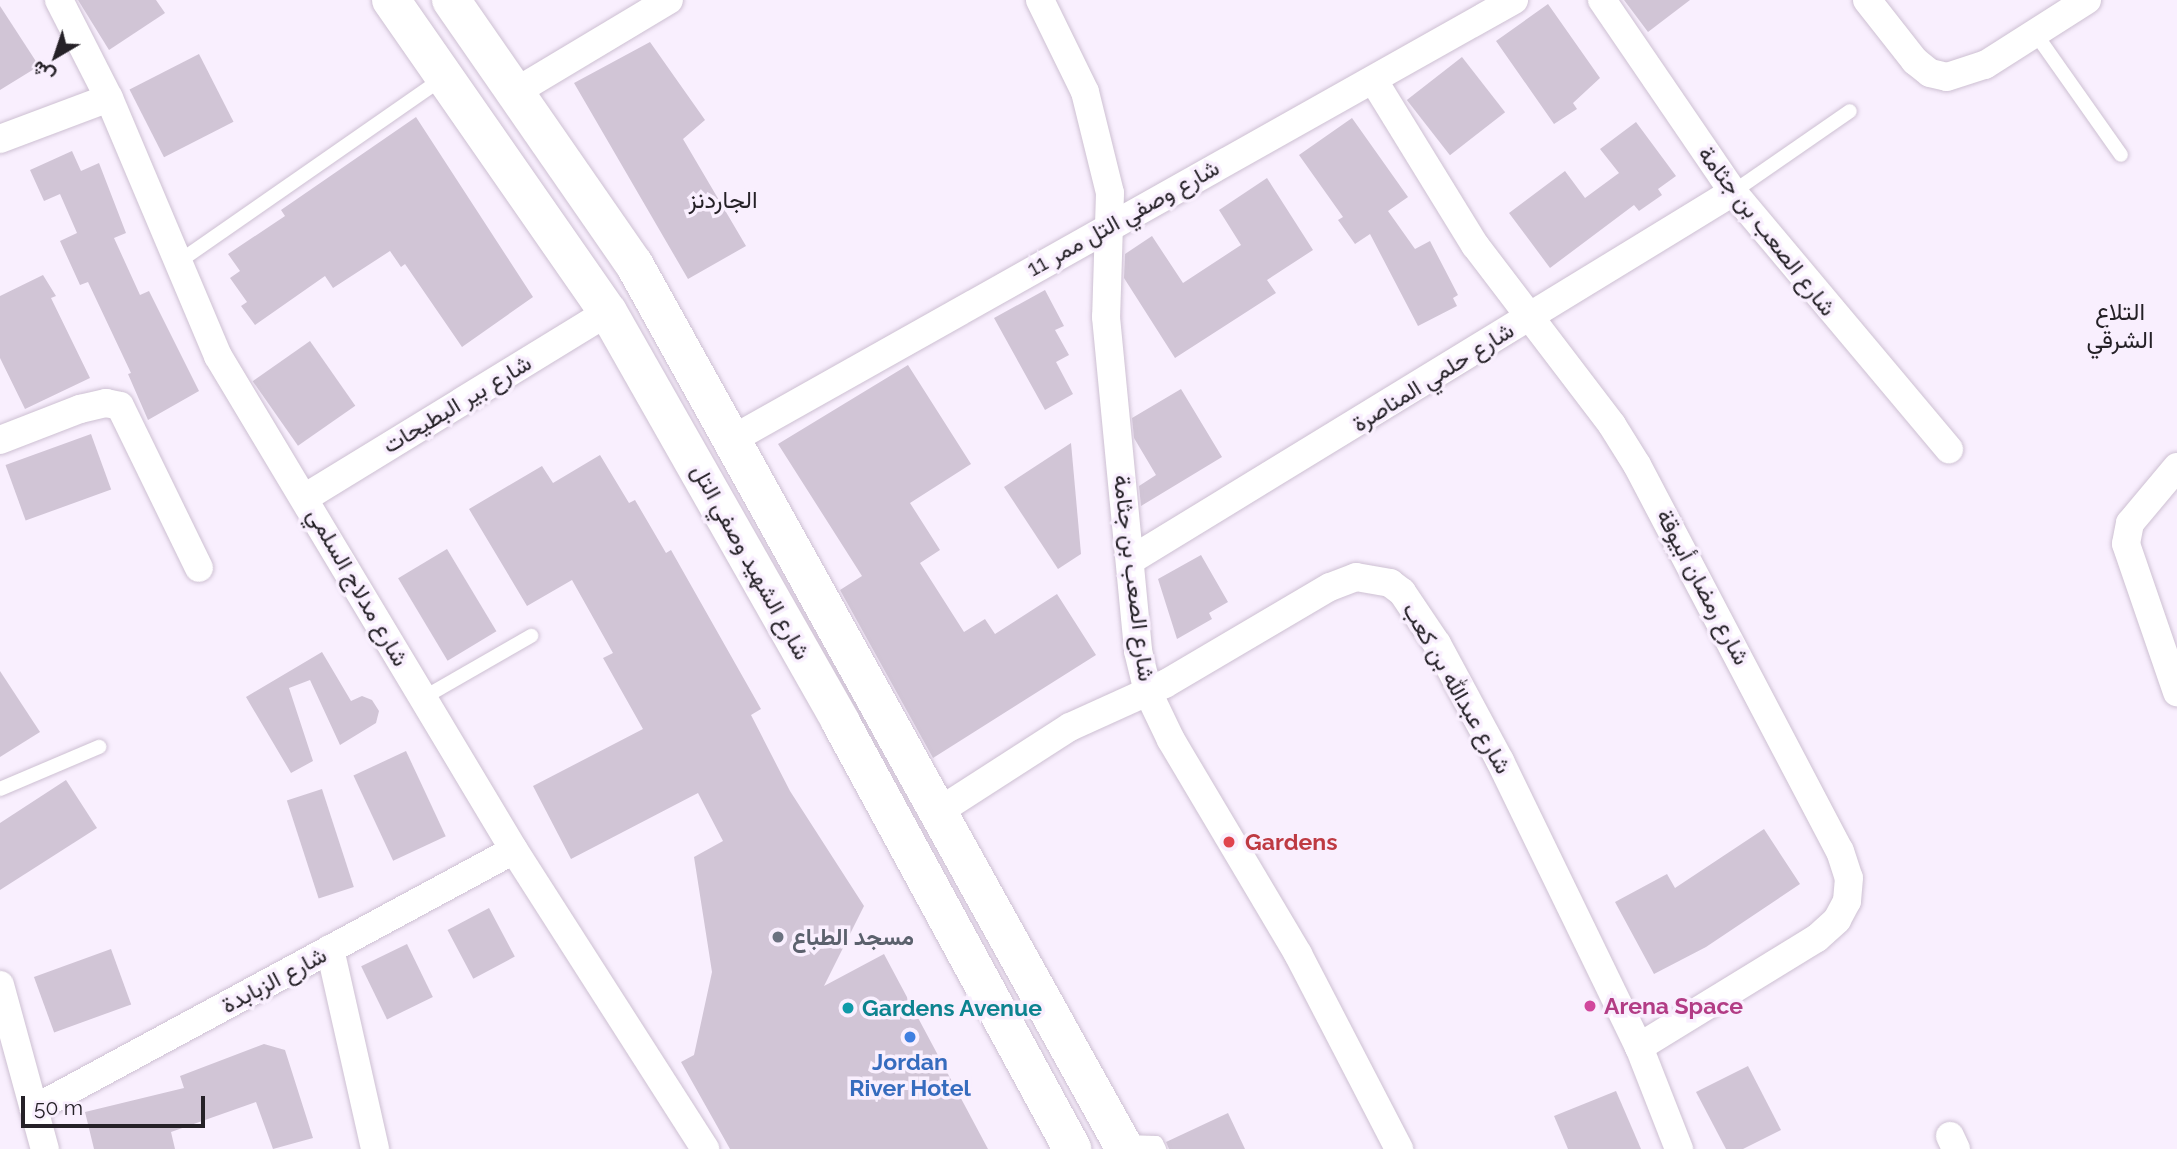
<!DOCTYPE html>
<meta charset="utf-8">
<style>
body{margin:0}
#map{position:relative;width:2177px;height:1149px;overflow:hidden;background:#f9effe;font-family:Raleway,Vazirmatn,sans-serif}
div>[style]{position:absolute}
.building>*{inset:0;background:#d1c5d6;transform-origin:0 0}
.roads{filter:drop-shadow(0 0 2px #cdc0d2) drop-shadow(0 0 2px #cdc0d2)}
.lane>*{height:14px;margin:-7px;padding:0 7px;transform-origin:7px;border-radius:7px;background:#fff}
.street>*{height:28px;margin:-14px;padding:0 14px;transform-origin:14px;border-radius:14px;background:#fff}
.secondary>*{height:38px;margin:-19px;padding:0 19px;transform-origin:19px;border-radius:19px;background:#fff}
.dots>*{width:19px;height:19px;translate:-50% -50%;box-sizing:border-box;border:4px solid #f9effe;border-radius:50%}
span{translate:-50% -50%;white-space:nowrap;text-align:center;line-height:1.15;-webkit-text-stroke:7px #f9effe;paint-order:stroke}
.street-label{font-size:23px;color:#252127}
.health-label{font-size:23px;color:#be3a42;font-weight:700}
.left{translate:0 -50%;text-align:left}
.worship-label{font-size:23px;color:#5b616d;font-weight:700}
.hotel-label{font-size:23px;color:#b23c85;font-weight:700}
.culture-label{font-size:23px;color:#0d838f;font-weight:700}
.shop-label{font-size:23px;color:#366cbe;font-weight:700}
.neighbourhood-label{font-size:24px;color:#252127}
.north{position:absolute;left:21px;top:21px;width:70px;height:70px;-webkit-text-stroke:5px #f9effe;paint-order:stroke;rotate:219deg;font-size:19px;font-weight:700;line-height:28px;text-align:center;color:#252127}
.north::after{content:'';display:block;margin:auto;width:24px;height:32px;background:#252127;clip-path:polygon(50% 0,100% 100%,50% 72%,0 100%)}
.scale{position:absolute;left:21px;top:1096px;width:184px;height:32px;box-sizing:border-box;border:4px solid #252127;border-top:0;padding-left:9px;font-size:21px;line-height:24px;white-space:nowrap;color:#252127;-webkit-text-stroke:5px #f9effe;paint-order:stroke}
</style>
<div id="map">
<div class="building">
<div style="clip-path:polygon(78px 0,156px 0,165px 13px,109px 50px)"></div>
<div style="clip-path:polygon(1624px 0,1690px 0,1648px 32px)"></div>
<div style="clip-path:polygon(1548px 4px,1600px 78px,1573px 103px,1577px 109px,1554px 124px,1496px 41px)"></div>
<div style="clip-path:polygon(0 6px,39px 66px,0 90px)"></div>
<div style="clip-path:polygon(650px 42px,705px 120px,683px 139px,746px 246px,688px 279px,574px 83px)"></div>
<div style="left:199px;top:54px;width:76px;height:78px;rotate:63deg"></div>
<div style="left:1462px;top:57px;width:70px;height:70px;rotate:52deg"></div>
<div style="clip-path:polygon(416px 117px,533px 297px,462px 347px,405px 264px,401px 267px,390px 251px,333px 288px,325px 276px,255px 325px,241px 306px,247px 302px,230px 278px,240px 271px,228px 254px,285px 216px,281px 210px)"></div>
<div style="clip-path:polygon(1352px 118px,1408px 197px,1388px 211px,1415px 249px,1430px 241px,1458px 295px,1453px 298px,1457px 306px,1418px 326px,1370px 234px,1355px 244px,1338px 220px,1343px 217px,1299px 155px)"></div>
<div style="clip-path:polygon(1636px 122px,1676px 176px,1658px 189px,1662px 195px,1639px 211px,1634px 205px,1550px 268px,1509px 213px,1565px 171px,1585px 198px,1619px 173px,1600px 149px)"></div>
<div style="clip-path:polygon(72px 151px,81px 171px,99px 163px,126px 233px,114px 238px,140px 295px,149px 291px,199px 391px,148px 420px,128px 374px,131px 373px,88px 282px,80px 285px,60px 241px,77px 233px,60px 194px,44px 201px,30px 170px)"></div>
<div style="clip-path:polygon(1267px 178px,1313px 250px,1267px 280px,1276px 293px,1175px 358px,1124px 278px,1125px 254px,1152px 236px,1183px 283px,1241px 245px,1219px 210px)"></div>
<div style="clip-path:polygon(43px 275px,56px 296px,51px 298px,90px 378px,25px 409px,0 358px,0 296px)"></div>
<div style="clip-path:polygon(1045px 290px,1064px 326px,1055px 330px,1069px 355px,1056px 362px,1073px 394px,1045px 410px,994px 318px)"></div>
<div style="left:310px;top:341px;width:79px;height:70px;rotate:55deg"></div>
<div style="clip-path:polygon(908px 365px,971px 464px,910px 503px,940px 550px,920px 563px,964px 632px,985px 619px,995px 634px,1057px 594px,1096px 655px,933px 758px,840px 590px,862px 576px,778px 444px)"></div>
<div style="clip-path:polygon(1181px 389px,1222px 457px,1141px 506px,1139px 486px,1156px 475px,1134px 438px,1132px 418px)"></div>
<div style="left:91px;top:434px;width:59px;height:91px;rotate:70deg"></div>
<div style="clip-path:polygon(1071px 443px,1081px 554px,1058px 569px,1004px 487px)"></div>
<div style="clip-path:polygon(600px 455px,629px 503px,635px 500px,666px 553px,671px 550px,761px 709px,751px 715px,790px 791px,864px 906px,824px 986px,884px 954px,988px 1149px,730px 1149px,681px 1062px,694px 1055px,712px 972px,694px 857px,723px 841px,698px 793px,571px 859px,533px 786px,643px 729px,603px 658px,613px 653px,572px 580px,527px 606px,469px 509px,542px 466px,553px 483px)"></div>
<div style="left:447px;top:549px;width:96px;height:57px;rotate:59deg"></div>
<div style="clip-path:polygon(1201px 555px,1228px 602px,1209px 613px,1212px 619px,1177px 639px,1158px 579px)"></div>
<div style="clip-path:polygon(322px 652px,351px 701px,362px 696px,372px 700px,379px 711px,376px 723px,340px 745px,310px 680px,289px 688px,313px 761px,291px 773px,246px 697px)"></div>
<div style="clip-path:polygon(0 671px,40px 732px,0 757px)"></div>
<div style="left:406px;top:751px;width:94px;height:58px;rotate:65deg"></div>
<div style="clip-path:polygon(66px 780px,97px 828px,0 890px,0 823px)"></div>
<div style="left:322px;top:789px;width:103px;height:37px;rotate:72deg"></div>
<div style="clip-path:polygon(1764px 829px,1800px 884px,1706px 947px,1654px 974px,1615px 902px,1667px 874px,1675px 888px)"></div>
<div style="left:489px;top:908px;width:55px;height:47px;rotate:62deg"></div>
<div style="left:407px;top:944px;width:59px;height:51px;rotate:64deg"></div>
<div style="left:111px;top:949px;width:59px;height:82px;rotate:70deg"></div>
<div style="clip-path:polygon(264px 1044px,285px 1050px,313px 1138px,273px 1149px,256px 1102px,171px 1132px,175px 1149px,94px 1149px,85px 1112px,184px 1088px,180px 1076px)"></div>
<div style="clip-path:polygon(1748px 1066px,1781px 1130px,1743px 1149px,1726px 1149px,1696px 1092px)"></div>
<div style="clip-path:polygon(1616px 1091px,1641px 1149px,1568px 1149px,1554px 1116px)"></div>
<div style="clip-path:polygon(1228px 1113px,1245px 1149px,1169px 1149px,1166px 1142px)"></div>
</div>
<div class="roads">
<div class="lane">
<div style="left:2035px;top:33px;width:149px;rotate:54.8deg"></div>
<div style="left:1733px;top:192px;width:142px;rotate:-34.7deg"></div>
<div style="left:177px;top:263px;width:324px;rotate:-34.8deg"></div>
<div style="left:423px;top:698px;width:125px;rotate:-29.9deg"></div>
<div style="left:0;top:789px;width:108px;rotate:-23deg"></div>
<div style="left:1126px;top:1142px;width:30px;rotate:2deg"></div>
<div style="left:1156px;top:1143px;width:7px;rotate:63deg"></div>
</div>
<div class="street">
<div style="left:59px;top:0;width:110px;rotate:63deg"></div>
<div style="left:109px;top:98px;width:280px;rotate:67.1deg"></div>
<div style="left:218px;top:356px;width:576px;rotate:59.07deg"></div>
<div style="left:514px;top:850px;width:355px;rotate:57.4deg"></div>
<div style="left:1040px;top:0;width:102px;rotate:63.9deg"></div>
<div style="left:1085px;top:92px;width:104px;rotate:76.1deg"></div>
<div style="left:1110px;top:193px;width:124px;rotate:91.8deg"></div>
<div style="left:1106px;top:317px;width:336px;rotate:84.5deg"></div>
<div style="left:1138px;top:651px;width:42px;rotate:76.3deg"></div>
<div style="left:1148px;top:692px;width:53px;rotate:64.4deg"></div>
<div style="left:1171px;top:740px;width:249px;rotate:59.3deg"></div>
<div style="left:1298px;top:954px;width:220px;rotate:62.6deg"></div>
<div style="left:1602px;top:0;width:232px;rotate:55.7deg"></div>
<div style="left:1733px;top:192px;width:336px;rotate:50deg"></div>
<div style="left:1867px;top:0;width:78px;rotate:51.8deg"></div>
<div style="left:1915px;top:61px;width:19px;rotate:39deg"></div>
<div style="left:1930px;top:73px;width:17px;rotate:13deg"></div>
<div style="left:1947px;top:77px;width:40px;rotate:-18deg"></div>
<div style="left:1985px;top:65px;width:121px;rotate:-32.5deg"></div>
<div style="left:1374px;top:81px;width:193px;rotate:58.4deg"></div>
<div style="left:1475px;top:245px;width:226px;rotate:52.7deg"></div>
<div style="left:1612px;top:425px;width:47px;rotate:58deg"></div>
<div style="left:1637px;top:465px;width:436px;rotate:62.3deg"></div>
<div style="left:1840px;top:851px;width:28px;rotate:72deg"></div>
<div style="left:1849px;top:878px;width:23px;rotate:95deg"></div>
<div style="left:1847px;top:901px;width:21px;rotate:118deg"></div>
<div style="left:1837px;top:920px;width:27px;rotate:138deg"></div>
<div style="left:1817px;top:938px;width:209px;rotate:148.5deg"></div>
<div style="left:517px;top:91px;width:177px;rotate:-30.9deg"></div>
<div style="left:0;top:139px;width:116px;rotate:-20.6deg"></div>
<div style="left:733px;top:439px;width:896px;rotate:-29.34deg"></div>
<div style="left:0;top:440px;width:86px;rotate:-21.2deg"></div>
<div style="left:80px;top:409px;width:27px;rotate:-13deg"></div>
<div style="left:106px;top:403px;width:14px;rotate:12deg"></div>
<div style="left:120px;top:406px;width:180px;rotate:64deg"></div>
<div style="left:2177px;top:467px;width:73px;rotate:130deg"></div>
<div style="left:2130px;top:523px;width:21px;rotate:101deg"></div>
<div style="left:2126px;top:544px;width:157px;rotate:71deg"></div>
<div style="left:306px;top:497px;width:354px;rotate:-31.5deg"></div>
<div style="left:1131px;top:560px;width:706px;rotate:-31.44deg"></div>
<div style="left:941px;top:810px;width:153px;rotate:-32.8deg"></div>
<div style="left:1070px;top:727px;width:104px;rotate:-24.4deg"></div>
<div style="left:1165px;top:684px;width:191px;rotate:-30.5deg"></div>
<div style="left:1330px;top:587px;width:28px;rotate:-21deg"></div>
<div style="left:1356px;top:577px;width:35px;rotate:10deg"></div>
<div style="left:1390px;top:583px;width:15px;rotate:37deg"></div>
<div style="left:1402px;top:592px;width:63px;rotate:56.1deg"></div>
<div style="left:1437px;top:644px;width:133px;rotate:61.7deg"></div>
<div style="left:1500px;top:761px;width:318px;rotate:64.1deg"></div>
<div style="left:1639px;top:1047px;width:110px;rotate:68.6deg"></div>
<div style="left:330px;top:949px;width:205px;rotate:77.3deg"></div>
<div style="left:0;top:985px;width:170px;rotate:74.7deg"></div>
<div style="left:34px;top:1109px;width:545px;rotate:-28.35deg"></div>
<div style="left:1950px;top:1136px;width:14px;rotate:65deg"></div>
</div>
<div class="secondary">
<div style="left:391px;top:0;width:380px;rotate:55.2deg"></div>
<div style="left:608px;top:312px;width:470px;rotate:60.4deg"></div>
<div style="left:840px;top:721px;width:487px;rotate:61.5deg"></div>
<div style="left:451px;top:0;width:321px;rotate:55.3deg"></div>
<div style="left:634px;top:264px;width:1012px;rotate:60.98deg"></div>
</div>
</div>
<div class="dots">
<div style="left:1229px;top:842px;background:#e0444e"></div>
<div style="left:778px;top:937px;background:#6b7280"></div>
<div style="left:1590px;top:1006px;background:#d1479c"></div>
<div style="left:848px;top:1008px;background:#0f9aa8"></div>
<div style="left:910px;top:1037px;background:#3f7fe0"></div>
</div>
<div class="street-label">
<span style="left:1123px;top:218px;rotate:-29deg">شارع وصفي التل ممر 11</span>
<span style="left:1767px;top:231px;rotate:52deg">شارع الصعب بن جثامة</span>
<span style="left:1433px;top:377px;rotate:-32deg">شارع حلمي المناصرة</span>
<span style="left:457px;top:404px;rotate:-31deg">شارع بير البطيحات</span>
<span style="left:751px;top:562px;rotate:61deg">شارع الشهيد وصفي التل</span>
<span style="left:1134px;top:578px;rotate:83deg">شارع الصعب بن جثامة</span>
<span style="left:358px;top:587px;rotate:60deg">شارع مدلاج السلمي</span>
<span style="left:1703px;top:587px;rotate:62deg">شارع رمضان أبيوقة</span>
<span style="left:1457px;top:688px;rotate:60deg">شارع عبدالله بن كعب</span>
<span style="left:274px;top:980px;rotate:-28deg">شارع الزبابدة</span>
</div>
<div class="health-label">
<span class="left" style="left:1245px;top:842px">Gardens</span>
</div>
<div class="worship-label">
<span class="left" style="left:792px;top:937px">مسجد الطباع</span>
</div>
<div class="hotel-label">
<span class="left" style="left:1604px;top:1006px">Arena Space</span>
</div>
<div class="culture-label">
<span class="left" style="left:862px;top:1008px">Gardens Avenue</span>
</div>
<div class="shop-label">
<span style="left:910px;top:1075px">Jordan<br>River Hotel</span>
</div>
<div class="neighbourhood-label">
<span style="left:723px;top:200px">الجاردنز</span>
<span style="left:2120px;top:326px">التلاع<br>الشرقي</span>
</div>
<div class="north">ش</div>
<div class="scale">50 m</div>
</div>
